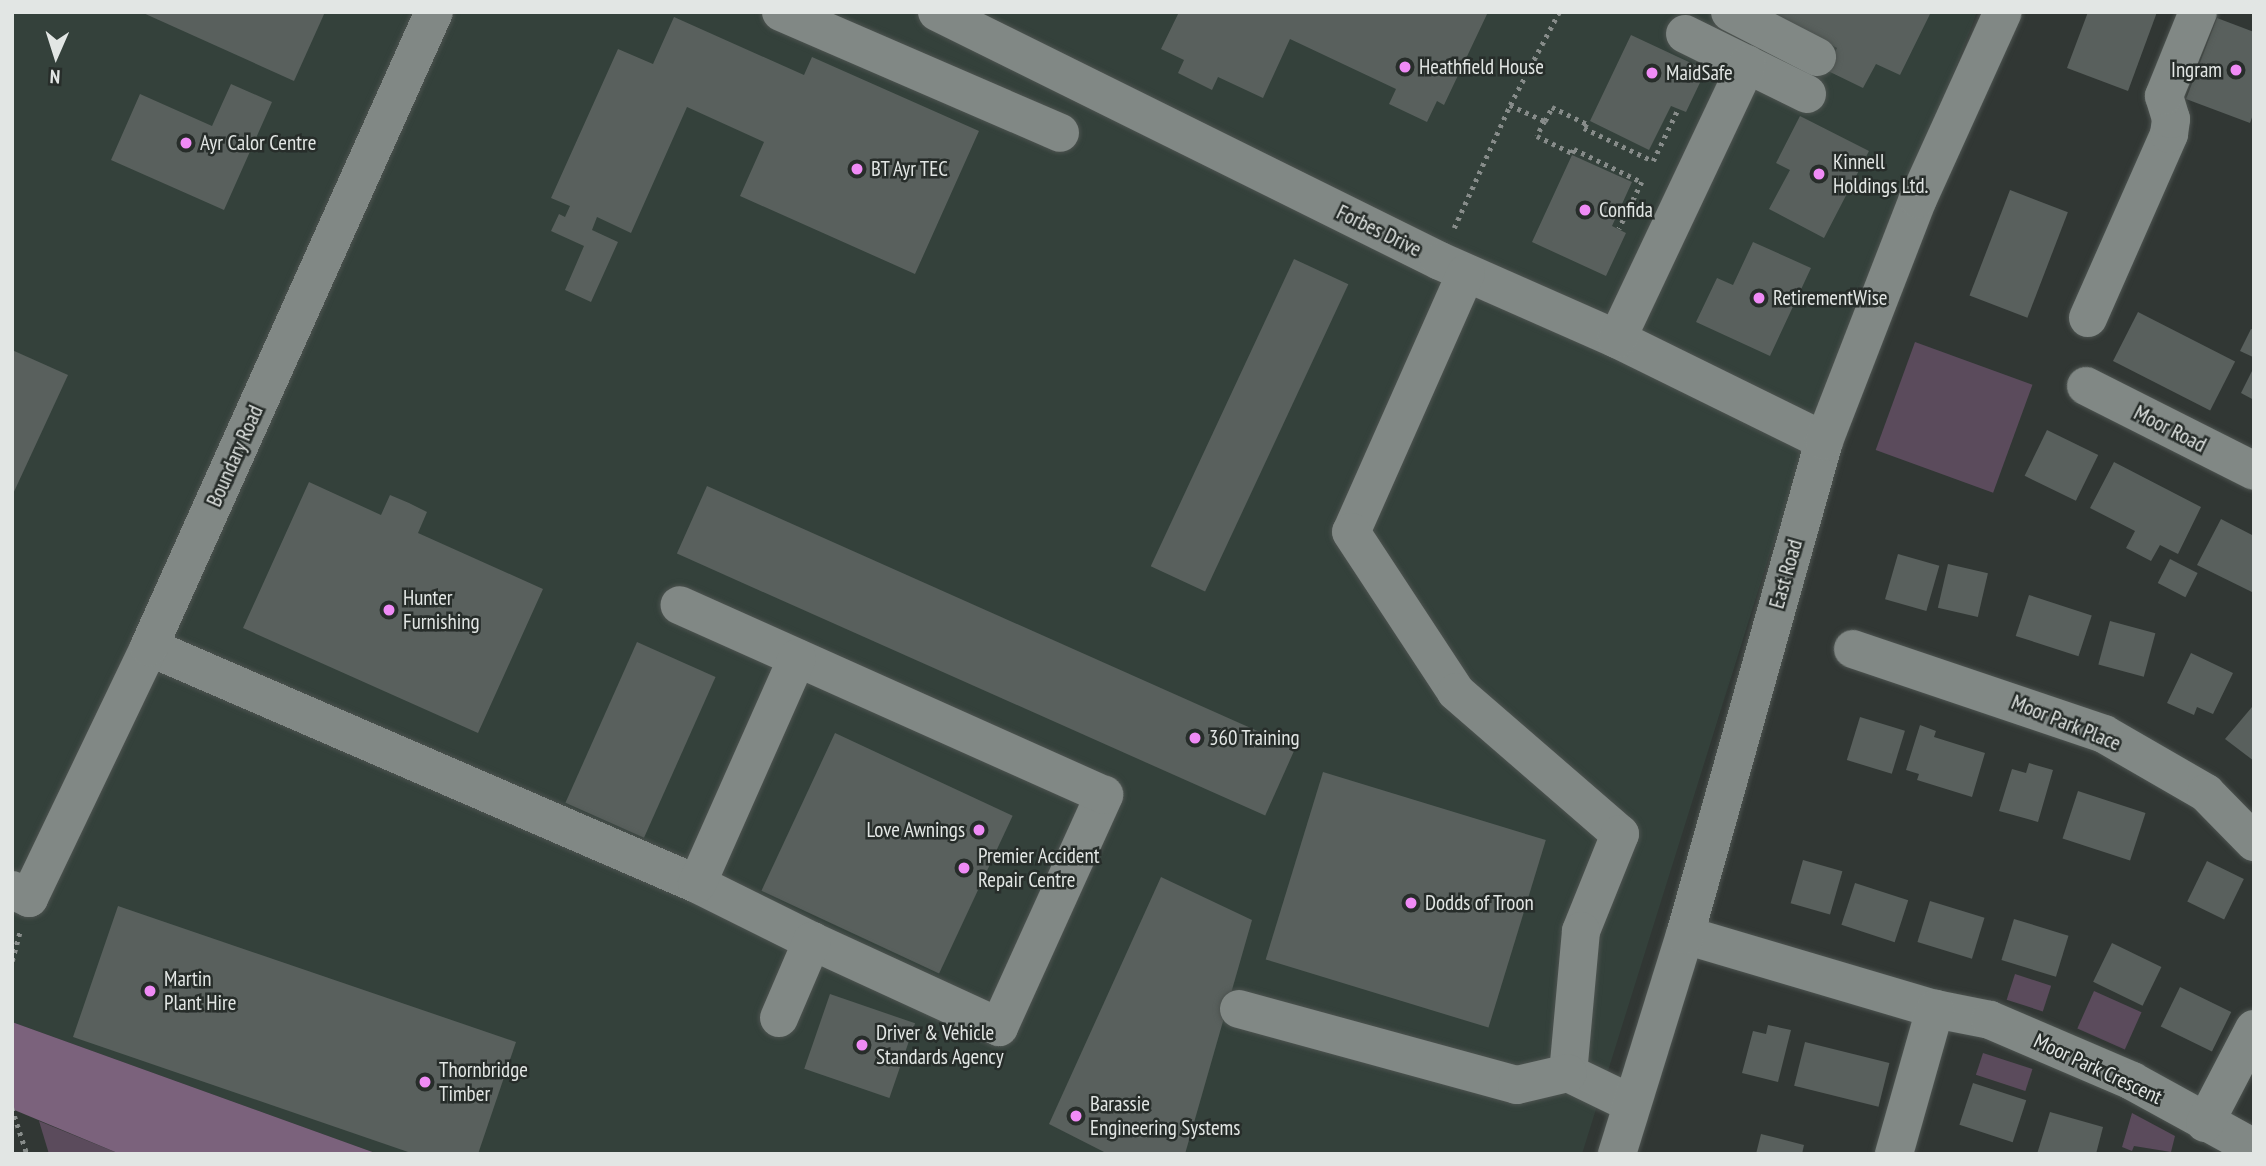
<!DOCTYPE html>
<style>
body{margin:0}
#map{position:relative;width:2266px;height:1166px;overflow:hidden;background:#313734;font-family:"PT Sans Narrow",sans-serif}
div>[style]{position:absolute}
.built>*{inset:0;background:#34413b}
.green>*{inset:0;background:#5b4b5c;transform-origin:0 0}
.forest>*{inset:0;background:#7b627c}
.building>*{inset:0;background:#59605d;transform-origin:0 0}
.path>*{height:4.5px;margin-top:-2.25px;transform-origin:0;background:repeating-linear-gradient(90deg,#878c8a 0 3.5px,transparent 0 8.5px)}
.roads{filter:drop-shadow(0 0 2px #4d5350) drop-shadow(0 0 2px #4d5350)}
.minor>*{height:38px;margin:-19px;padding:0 19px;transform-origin:19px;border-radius:19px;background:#818885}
.dots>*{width:19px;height:19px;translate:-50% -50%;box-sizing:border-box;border:4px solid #272d2a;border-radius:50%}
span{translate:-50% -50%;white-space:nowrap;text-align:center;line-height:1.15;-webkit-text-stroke:5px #272d2a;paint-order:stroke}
.poi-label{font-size:21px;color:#e2e6e4}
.left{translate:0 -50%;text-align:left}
.right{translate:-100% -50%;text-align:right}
.street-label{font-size:21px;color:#e2e6e4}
.frame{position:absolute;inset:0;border:14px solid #e2e6e4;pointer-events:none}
.north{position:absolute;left:21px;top:21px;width:70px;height:70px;-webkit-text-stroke:5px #272d2a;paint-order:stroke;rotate:183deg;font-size:19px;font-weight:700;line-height:28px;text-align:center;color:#e2e6e4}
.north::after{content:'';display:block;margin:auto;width:24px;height:32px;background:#e2e6e4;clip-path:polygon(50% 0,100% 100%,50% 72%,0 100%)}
</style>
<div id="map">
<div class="built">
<div style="clip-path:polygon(12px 12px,1977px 12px,1769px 556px,1582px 1154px,378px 1154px,12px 1022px)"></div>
</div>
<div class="green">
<div style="left:1915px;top:342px;width:125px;height:115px;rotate:20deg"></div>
<div style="left:2015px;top:974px;width:38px;height:27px;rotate:18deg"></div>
<div style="left:2094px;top:991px;width:52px;height:41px;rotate:24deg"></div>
<div style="left:1983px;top:1053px;width:52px;height:23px;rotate:18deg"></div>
<div style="clip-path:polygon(2132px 1113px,2175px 1136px,2171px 1152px,2134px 1146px,2132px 1151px,2122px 1147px)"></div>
<div style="clip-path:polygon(39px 1121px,120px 1154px,49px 1154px)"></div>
</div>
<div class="forest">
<div style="clip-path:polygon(12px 1022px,378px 1154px,120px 1154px,12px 1109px)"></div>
</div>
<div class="building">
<div style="clip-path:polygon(141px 12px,325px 12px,294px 81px)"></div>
<div style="clip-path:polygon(1179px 12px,1488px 12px,1444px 105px,1437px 101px,1427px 122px,1389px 104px,1396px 89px,1290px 39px,1263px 98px,1218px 77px,1212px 90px,1178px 73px,1184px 60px,1161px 49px)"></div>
<div style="clip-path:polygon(1766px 12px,1931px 12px,1900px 75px,1876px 64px,1863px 88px,1826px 70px,1837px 48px)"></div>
<div style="clip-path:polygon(2088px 12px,2157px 12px,2128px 91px,2067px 68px)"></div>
<div style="clip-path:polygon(674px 17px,804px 75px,812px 57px,979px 131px,915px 274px,740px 196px,764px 142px,687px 107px,631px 233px,597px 217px,592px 230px,618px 242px,591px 302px,565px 290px,584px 246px,551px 231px,559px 214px,565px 217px,570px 206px,551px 198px,618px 49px,653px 64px)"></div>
<div style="clip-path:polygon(2217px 18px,2254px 32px,2254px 112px,2250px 123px,2186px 99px)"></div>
<div style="clip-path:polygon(1631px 35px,1706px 70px,1686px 112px,1671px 106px,1649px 150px,1590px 121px)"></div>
<div style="clip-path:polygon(231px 84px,272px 102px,224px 210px,111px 160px,140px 94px,212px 126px)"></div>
<div style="clip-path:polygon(1800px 116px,1869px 151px,1824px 238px,1769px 209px,1790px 170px,1776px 163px)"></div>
<div style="clip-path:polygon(1572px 155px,1632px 182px,1612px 226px,1626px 233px,1606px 276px,1532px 242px)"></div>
<div style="left:2010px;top:190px;width:62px;height:113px;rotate:21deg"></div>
<div style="clip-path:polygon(1753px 242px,1811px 268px,1770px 356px,1696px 322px,1717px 278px,1733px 285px)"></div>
<div style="left:1294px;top:259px;width:60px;height:339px;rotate:25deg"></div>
<div style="left:2138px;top:312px;width:109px;height:55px;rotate:27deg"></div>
<div style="clip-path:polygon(2251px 329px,2254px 330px,2253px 357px,2240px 351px)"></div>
<div style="clip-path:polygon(12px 350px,68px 375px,12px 496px)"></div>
<div style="clip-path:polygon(2254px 367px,2254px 400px,2241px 393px)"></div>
<div style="left:2047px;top:430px;width:57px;height:51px;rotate:26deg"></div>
<div style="clip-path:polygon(2114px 462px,2201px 507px,2178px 554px,2160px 545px,2151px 561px,2126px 548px,2135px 531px,2090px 508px)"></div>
<div style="clip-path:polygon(309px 482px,381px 515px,390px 495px,409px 503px,427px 512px,418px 533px,543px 589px,478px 733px,243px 628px)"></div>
<div style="left:707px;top:486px;width:644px;height:74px;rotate:24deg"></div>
<div style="clip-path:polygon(2221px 519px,2254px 536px,2254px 593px,2197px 565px)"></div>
<div style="left:1898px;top:554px;width:43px;height:47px;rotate:16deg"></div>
<div style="left:2170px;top:559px;width:31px;height:27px;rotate:27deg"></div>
<div style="left:1948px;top:564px;width:41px;height:45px;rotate:13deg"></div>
<div style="left:2029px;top:595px;width:66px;height:43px;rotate:18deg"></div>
<div style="left:2110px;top:621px;width:47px;height:45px;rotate:15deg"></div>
<div style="left:637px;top:642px;width:86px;height:176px;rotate:24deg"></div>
<div style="clip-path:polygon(2191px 653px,2233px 673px,2213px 714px,2197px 707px,2194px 715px,2167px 703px)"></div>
<div style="clip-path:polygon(2252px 707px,2254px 708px,2254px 761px,2225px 739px)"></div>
<div style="left:1860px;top:717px;width:47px;height:45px;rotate:17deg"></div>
<div style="clip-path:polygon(1920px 725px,1936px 731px,1934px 737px,1985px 753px,1972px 797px,1917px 780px,1919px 774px,1906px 770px)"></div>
<div style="left:835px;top:733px;width:196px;height:174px;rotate:25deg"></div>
<div style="clip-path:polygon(2029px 763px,2053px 770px,2038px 822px,1999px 811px,2012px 769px,2026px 773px)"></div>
<div style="left:1323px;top:772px;width:233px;height:196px;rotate:17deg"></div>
<div style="left:2078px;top:791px;width:71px;height:50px;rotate:18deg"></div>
<div style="left:1803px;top:860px;width:41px;height:45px;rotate:16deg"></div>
<div style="left:2207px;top:861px;width:41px;height:45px;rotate:26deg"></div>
<div style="clip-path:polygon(1161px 877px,1252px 920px,1185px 1154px,1108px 1154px,1049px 1124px)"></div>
<div style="left:1855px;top:883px;width:56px;height:44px;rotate:18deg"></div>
<div style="left:1930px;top:901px;width:57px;height:43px;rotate:17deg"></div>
<div style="clip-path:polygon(118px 906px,516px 1042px,478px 1154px,414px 1154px,73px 1037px)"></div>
<div style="left:2014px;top:919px;width:57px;height:43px;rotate:17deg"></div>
<div style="left:2112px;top:943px;width:55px;height:43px;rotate:26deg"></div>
<div style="left:2180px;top:987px;width:57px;height:44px;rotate:26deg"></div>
<div style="left:830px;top:994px;width:90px;height:79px;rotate:19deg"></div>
<div style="clip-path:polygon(1768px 1025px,1791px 1030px,1778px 1082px,1742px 1073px,1753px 1031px,1766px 1034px)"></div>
<div style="left:1805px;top:1042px;width:87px;height:45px;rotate:14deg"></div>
<div style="left:1973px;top:1083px;width:56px;height:44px;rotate:18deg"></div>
<div style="clip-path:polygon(2050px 1112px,2103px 1127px,2096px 1154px,2037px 1154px)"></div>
<div style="clip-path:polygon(1761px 1134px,1804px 1145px,1802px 1154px,1756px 1154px)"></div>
</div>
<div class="path">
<div style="left:1510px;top:105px;width:38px;rotate:25deg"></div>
<div style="left:1545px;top:121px;width:17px;rotate:118deg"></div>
<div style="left:1537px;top:136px;width:39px;rotate:26deg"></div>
<div style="left:1572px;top:153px;width:4px;rotate:-63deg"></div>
<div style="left:1574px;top:149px;width:76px;rotate:25.9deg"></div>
<div style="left:1642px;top:182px;width:52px;rotate:116.1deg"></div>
<div style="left:1545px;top:121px;width:16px;rotate:-63deg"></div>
<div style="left:1552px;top:107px;width:39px;rotate:26deg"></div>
<div style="left:1587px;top:124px;width:5px;rotate:127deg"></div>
<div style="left:1584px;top:128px;width:76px;rotate:25.6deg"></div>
<div style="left:1653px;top:161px;width:58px;rotate:-64.3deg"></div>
<div style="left:1454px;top:228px;width:135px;rotate:-65.5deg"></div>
<div style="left:1510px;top:105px;width:105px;rotate:-62.2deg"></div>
<div style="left:12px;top:961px;width:30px;rotate:-75deg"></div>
<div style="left:12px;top:1108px;width:48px;rotate:71.9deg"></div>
</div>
<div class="roads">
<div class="minor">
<div style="left:781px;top:12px;width:304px;rotate:23.4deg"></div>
<div style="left:937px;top:12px;width:561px;rotate:26.34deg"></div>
<div style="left:1440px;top:261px;width:193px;rotate:23.8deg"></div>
<div style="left:1617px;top:339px;width:231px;rotate:26.2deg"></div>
<div style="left:1730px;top:12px;width:98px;rotate:27.3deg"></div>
<div style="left:1685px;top:34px;width:136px;rotate:26.2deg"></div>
<div style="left:1466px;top:273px;width:283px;rotate:113.9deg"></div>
<div style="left:1351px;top:532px;width:191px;rotate:56.7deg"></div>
<div style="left:1456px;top:692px;width:217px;rotate:40.9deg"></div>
<div style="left:1620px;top:834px;width:105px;rotate:111.9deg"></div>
<div style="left:1581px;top:931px;width:143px;rotate:95.2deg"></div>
<div style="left:1568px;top:1073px;width:71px;rotate:25.8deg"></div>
<div style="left:2088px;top:318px;width:201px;rotate:-66.2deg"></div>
<div style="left:2169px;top:134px;width:15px;rotate:-82deg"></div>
<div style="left:2171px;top:119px;width:24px;rotate:-107deg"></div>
<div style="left:2164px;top:96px;width:91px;rotate:-68deg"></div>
<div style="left:1617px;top:339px;width:304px;rotate:-64.7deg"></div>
<div style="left:2086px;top:386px;width:188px;rotate:26.8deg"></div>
<div style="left:149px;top:647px;width:597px;rotate:23.39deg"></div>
<div style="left:697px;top:884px;width:128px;rotate:26.4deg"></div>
<div style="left:812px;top:941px;width:206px;rotate:24.7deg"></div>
<div style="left:999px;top:1027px;width:255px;rotate:-65.6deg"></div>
<div style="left:1104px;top:795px;width:465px;rotate:-155.9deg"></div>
<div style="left:1853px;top:649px;width:265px;rotate:18.7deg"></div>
<div style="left:2104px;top:734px;width:118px;rotate:30deg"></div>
<div style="left:2206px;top:793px;width:69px;rotate:45.6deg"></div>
<div style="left:697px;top:884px;width:247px;rotate:-66.1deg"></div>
<div style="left:12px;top:890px;width:19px;rotate:25deg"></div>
<div style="left:29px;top:898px;width:278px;rotate:-64.4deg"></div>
<div style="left:149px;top:647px;width:696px;rotate:-65.83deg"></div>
<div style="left:1685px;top:935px;width:261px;rotate:16.5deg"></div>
<div style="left:1935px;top:1009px;width:56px;rotate:11.3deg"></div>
<div style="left:1990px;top:1020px;width:155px;rotate:23.2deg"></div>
<div style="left:2132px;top:1081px;width:139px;rotate:28.8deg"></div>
<div style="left:1239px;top:1009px;width:288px;rotate:15.3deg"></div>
<div style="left:1517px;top:1085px;width:52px;rotate:-13.2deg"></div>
<div style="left:779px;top:1018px;width:84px;rotate:-66.8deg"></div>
<div style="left:2205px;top:1123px;width:106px;rotate:-62.5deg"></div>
<div style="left:1617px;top:1154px;width:229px;rotate:-72.8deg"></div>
<div style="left:1685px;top:935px;width:513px;rotate:-74.28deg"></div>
<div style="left:1824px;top:441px;width:260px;rotate:-68.8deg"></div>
<div style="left:1918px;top:199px;width:205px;rotate:-65.6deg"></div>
<div style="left:1894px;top:1154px;width:151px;rotate:-74.2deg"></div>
</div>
</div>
<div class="dots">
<div style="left:1405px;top:67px;background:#f08bf6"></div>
<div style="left:2236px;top:70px;background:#f08bf6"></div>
<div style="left:1652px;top:73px;background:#f08bf6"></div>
<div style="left:186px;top:143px;background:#f08bf6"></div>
<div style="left:857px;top:169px;background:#f08bf6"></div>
<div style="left:1819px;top:174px;background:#f08bf6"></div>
<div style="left:1585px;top:210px;background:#f08bf6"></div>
<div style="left:1759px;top:298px;background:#f08bf6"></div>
<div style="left:389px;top:610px;background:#f08bf6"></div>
<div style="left:1195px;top:738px;background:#f08bf6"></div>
<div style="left:979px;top:830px;background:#f08bf6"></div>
<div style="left:964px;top:868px;background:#f08bf6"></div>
<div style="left:1411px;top:903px;background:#f08bf6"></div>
<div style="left:150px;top:991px;background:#f08bf6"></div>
<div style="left:862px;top:1045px;background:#f08bf6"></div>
<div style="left:425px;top:1082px;background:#f08bf6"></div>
<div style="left:1076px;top:1116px;background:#f08bf6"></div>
</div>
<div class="poi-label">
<span class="left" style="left:1419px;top:67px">Heathfield House</span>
<span class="right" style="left:2222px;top:70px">Ingram</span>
<span class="left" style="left:1666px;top:73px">MaidSafe</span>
<span class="left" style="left:200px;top:143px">Ayr Calor Centre</span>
<span class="left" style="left:1833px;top:174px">Kinnell<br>Holdings Ltd.</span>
<span class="left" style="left:871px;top:169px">BT Ayr TEC</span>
<span class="left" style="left:1599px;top:210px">Confida</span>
<span class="left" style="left:1773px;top:298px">RetirementWise</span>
<span class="left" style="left:403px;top:610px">Hunter<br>Furnishing</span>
<span class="left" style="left:1209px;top:738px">360 Training</span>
<span class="right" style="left:965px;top:830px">Love Awnings</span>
<span class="left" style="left:978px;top:868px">Premier Accident<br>Repair Centre</span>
<span class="left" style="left:1425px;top:903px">Dodds of Troon</span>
<span class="left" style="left:164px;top:991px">Martin<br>Plant Hire</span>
<span class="left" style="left:876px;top:1045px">Driver &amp; Vehicle<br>Standards Agency</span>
<span class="left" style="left:439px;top:1082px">Thornbridge<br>Timber</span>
<span class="left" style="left:1090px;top:1116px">Barassie<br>Engineering Systems</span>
</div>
<div class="street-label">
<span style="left:1379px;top:231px;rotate:26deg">Forbes Drive</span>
<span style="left:2170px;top:429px;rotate:27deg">Moor Road</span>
<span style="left:235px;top:456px;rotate:-66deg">Boundary Road</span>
<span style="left:1786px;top:574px;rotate:-74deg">East Road</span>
<span style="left:2066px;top:723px;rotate:22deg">Moor Park Place</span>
<span style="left:2098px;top:1069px;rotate:25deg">Moor Park Crescent</span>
</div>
<div class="frame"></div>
<div class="north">N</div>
</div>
